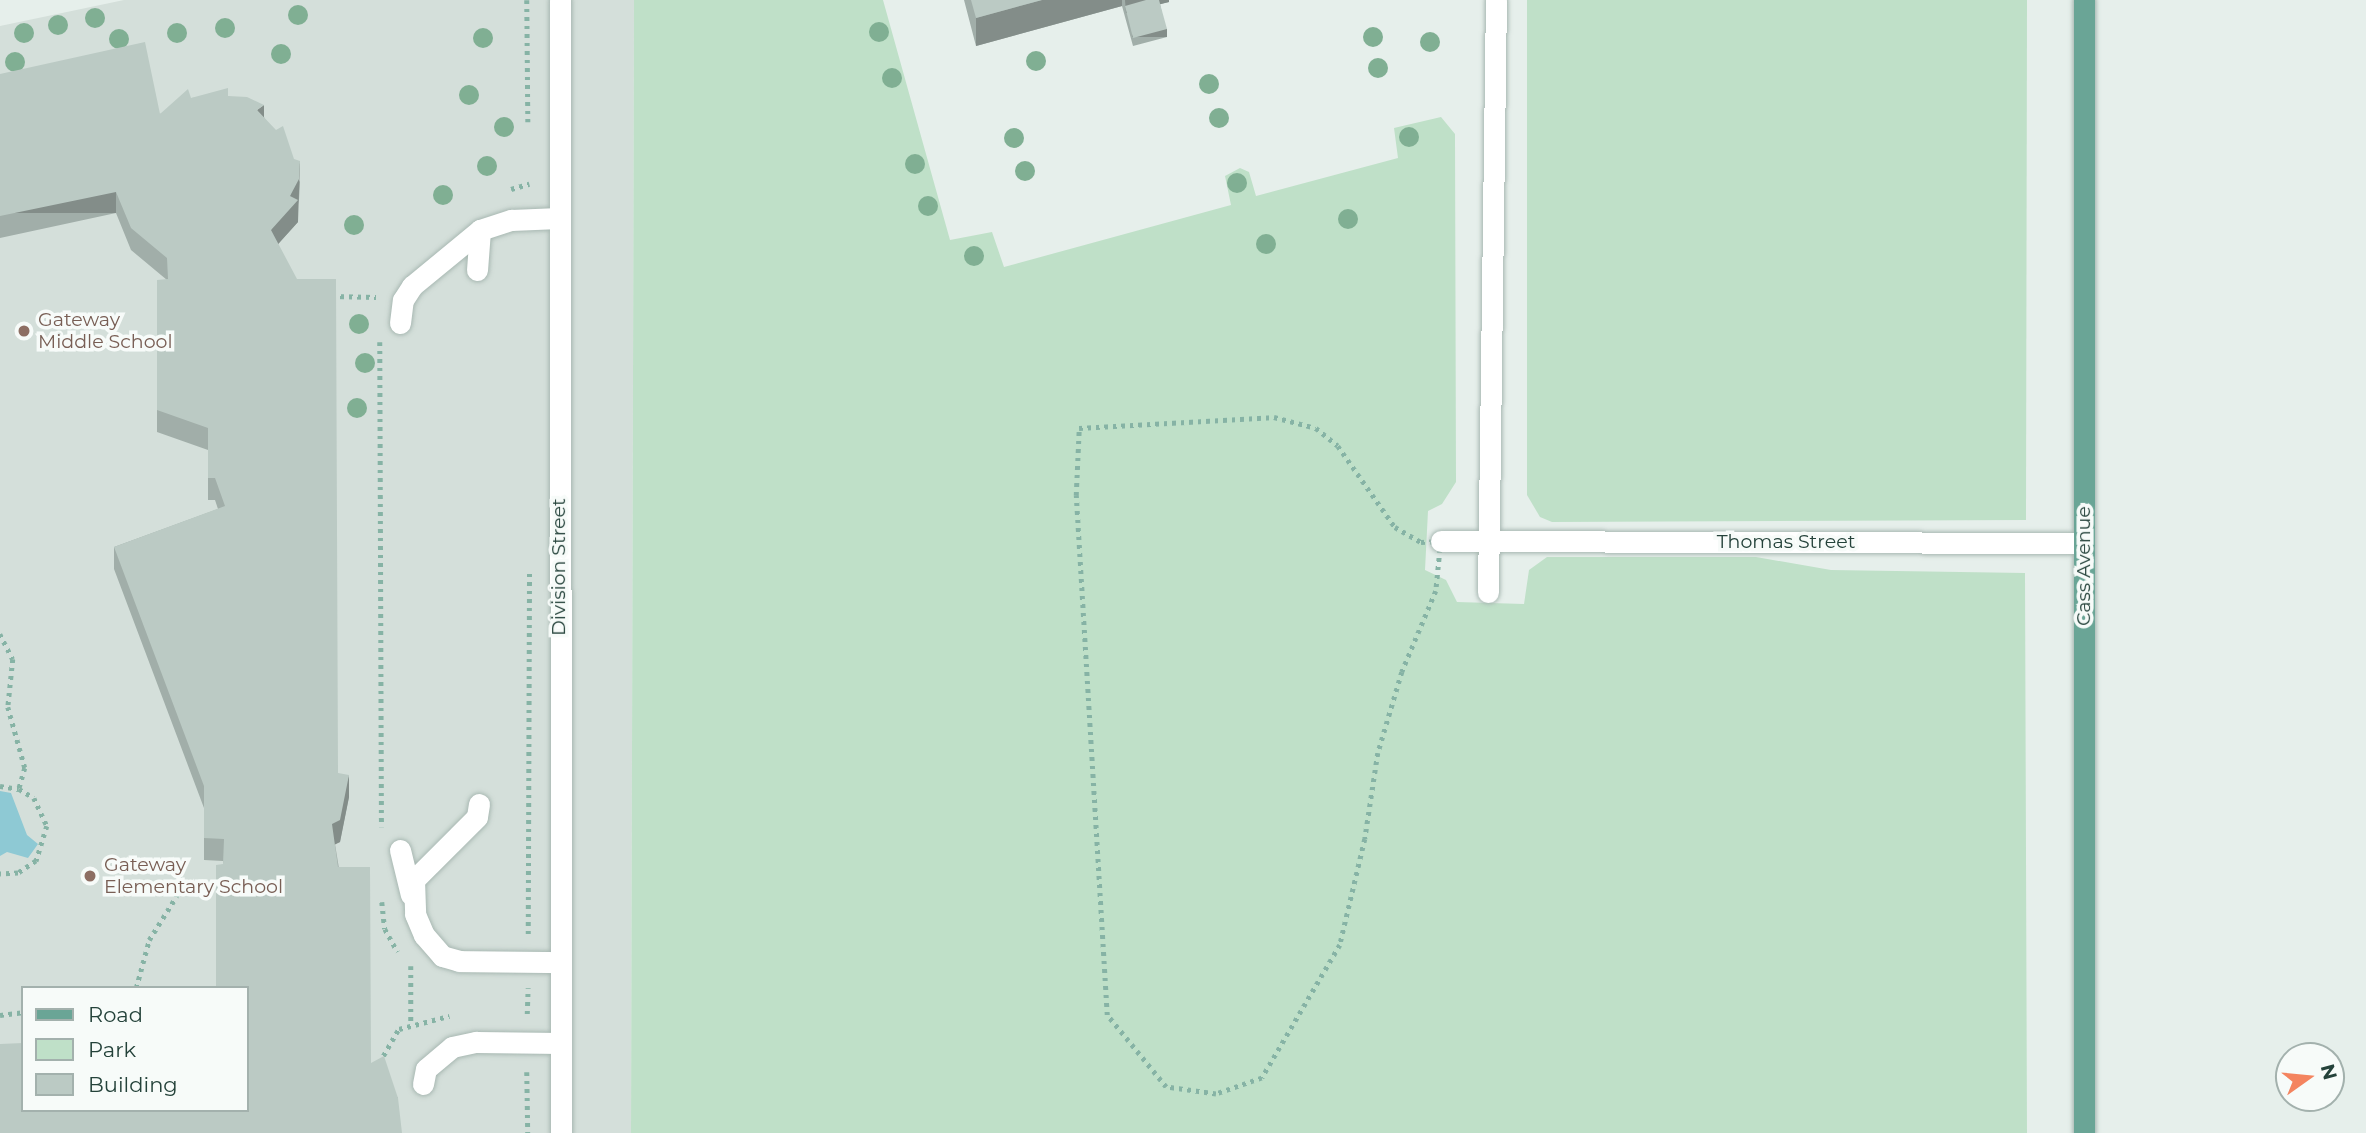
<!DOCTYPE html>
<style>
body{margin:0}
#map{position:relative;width:2366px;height:1133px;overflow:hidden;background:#e6efeb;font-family:Montserrat,sans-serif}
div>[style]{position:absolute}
.built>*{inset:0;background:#d4dfda}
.green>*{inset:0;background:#bfe0c8}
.water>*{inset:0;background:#8ec9d4}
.path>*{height:4.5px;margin-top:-2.25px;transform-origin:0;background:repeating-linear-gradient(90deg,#86b3a5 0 3.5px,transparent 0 8.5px)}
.roads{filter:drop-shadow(0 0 2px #a8b8b2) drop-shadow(0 0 2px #a8b8b2)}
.minor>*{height:21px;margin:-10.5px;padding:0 10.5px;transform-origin:10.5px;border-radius:10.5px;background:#fff}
.major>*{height:21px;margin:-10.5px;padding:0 10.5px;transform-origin:10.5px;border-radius:10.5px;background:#6aa596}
.trees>*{width:20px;height:20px;margin:-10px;border-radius:50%;background:#80af93}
.wall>*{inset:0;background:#a1aea9}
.shaded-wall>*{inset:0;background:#838d89;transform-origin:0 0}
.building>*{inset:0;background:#bbcac4}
.dots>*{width:19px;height:19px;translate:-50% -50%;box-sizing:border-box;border:4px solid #f7fbf9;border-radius:50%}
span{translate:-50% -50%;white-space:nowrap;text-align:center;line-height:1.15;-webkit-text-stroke:7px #f7fbf9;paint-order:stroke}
.education-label{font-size:19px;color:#785e54}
.left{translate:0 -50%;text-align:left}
.street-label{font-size:19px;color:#24423a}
.legend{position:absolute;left:21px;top:986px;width:228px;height:126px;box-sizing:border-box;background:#f7fbf9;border:2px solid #a3b1ad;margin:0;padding:9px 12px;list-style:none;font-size:21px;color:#24423a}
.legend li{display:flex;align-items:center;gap:14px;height:35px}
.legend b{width:35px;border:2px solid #a3b1ad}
.north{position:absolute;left:2275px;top:1042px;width:70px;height:70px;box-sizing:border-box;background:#f7fbf9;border:2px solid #a3b1ad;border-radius:50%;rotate:75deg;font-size:19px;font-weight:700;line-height:28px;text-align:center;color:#24423a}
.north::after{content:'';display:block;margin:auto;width:24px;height:32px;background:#f4845f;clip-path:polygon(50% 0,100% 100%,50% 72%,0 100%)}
</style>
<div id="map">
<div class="built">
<div style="clip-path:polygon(evenodd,124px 0,634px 0,631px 1133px,0 1133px,0 26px,124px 0,23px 988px,247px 988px,247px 1110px,23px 1110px,23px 988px)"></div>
</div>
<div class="green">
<div style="clip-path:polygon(634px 0,883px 0,950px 240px,992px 232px,1004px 267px,1231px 205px,1225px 176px,1240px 168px,1249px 172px,1256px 196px,1398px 158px,1394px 128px,1441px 117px,1455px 134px,1456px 482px,1442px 504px,1428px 511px,1425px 570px,1446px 580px,1457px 602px,1524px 604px,1529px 570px,1547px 557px,1756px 557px,1831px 570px,2025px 573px,2027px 1133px,631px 1133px)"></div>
<div style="clip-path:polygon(1527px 0,2027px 0,2026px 520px,1552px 522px,1540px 517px,1527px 495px)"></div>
</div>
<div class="water">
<div style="clip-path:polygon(0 791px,11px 793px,27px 835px,38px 844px,28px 858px,7px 852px,0 856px)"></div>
</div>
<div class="path">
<div style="left:527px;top:0;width:122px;rotate:89.5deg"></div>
<div style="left:511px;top:189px;width:19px;rotate:-16deg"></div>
<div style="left:332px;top:296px;width:44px;rotate:1.3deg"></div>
<div style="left:380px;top:342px;width:485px;rotate:89.8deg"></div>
<div style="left:1274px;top:417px;width:43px;rotate:14.7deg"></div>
<div style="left:1316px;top:428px;width:28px;rotate:39deg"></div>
<div style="left:1338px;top:446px;width:99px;rotate:54.9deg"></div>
<div style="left:1395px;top:527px;width:30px;rotate:30deg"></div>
<div style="left:1421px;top:542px;width:20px;rotate:-3deg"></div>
<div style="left:1441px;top:541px;width:50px;rotate:95.7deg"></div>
<div style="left:1436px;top:591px;width:88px;rotate:112.8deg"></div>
<div style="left:1402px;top:672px;width:84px;rotate:106.5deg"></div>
<div style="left:1378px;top:753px;width:87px;rotate:98.6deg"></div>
<div style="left:1365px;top:839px;width:109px;rotate:103.3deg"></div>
<div style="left:1340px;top:945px;width:154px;rotate:120.4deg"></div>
<div style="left:1262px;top:1078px;width:49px;rotate:160.8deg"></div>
<div style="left:1216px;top:1094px;width:50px;rotate:-172deg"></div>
<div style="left:1166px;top:1087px;width:93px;rotate:-129.3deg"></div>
<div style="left:1107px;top:1015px;width:521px;rotate:-93.41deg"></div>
<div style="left:1076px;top:495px;width:67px;rotate:-87.4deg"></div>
<div style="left:1079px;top:428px;width:195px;rotate:-3.2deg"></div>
<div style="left:0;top:634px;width:28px;rotate:63deg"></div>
<div style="left:13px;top:659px;width:48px;rotate:95.9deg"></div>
<div style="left:8px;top:707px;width:63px;rotate:74.4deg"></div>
<div style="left:25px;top:768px;width:22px;rotate:106deg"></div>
<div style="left:0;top:786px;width:19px;rotate:9deg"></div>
<div style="left:19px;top:789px;width:17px;rotate:31deg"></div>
<div style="left:34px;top:798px;width:31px;rotate:65deg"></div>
<div style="left:47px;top:826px;width:37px;rotate:107deg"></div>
<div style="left:36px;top:861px;width:22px;rotate:146deg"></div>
<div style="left:18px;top:873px;width:18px;rotate:177deg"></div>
<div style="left:382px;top:902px;width:27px;rotate:84deg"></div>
<div style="left:385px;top:929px;width:26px;rotate:61deg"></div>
<div style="left:528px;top:934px;width:363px;rotate:-89.8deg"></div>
<div style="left:411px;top:966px;width:57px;rotate:90deg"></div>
<div style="left:136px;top:988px;width:50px;rotate:-74.8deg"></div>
<div style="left:149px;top:940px;width:51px;rotate:-57.9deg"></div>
<div style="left:176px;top:897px;width:42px;rotate:-79deg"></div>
<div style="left:527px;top:1014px;width:26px;rotate:-88deg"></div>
<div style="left:0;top:1015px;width:23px;rotate:-7deg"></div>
<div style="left:379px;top:1063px;width:39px;rotate:-60deg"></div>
<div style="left:399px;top:1029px;width:52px;rotate:-14.6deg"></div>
<div style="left:527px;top:1072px;width:61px;rotate:89.1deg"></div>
</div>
<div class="roads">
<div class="minor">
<div style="left:560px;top:0;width:1133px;rotate:89.95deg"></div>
<div style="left:477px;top:270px;width:40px;rotate:-85.7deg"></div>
<div style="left:400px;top:323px;width:23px;rotate:-83deg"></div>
<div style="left:403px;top:300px;width:17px;rotate:-57deg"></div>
<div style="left:412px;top:286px;width:88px;rotate:-39.5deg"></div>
<div style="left:480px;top:230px;width:33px;rotate:-18deg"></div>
<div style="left:511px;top:220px;width:48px;rotate:-2.4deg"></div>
<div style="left:1441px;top:541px;width:643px;rotate:0.18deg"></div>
<div style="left:1488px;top:592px;width:592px;rotate:-89.23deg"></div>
<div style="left:479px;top:804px;width:13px;rotate:99deg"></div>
<div style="left:477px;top:817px;width:89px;rotate:135deg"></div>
<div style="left:414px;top:880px;width:34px;rotate:88deg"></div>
<div style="left:415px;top:914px;width:23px;rotate:67deg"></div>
<div style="left:424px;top:935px;width:28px;rotate:49deg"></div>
<div style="left:442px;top:956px;width:18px;rotate:16deg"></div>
<div style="left:459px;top:961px;width:101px;rotate:0.6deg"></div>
<div style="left:400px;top:850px;width:46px;rotate:76.3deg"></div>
<div style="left:423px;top:1084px;width:15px;rotate:-79deg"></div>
<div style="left:426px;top:1069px;width:34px;rotate:-40deg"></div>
<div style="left:452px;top:1047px;width:25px;rotate:-12deg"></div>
<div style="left:476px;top:1042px;width:84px;rotate:0.7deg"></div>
</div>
<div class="major">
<div style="left:2084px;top:0;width:1133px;rotate:90deg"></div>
</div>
</div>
<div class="trees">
<div style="left:298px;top:15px"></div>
<div style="left:95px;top:18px"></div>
<div style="left:58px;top:25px"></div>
<div style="left:225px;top:28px"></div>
<div style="left:879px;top:32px"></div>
<div style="left:24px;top:33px"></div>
<div style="left:177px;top:33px"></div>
<div style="left:1373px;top:37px"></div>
<div style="left:483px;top:38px"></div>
<div style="left:119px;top:39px"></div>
<div style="left:1430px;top:42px"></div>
<div style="left:281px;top:54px"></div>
<div style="left:1036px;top:61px"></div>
<div style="left:15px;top:62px"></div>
<div style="left:1378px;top:68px"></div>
<div style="left:892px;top:78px"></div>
<div style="left:1209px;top:84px"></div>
<div style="left:469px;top:95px"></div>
<div style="left:1219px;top:118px"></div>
<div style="left:504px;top:127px"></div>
<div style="left:1409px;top:137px"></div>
<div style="left:1014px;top:138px"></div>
<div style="left:915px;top:164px"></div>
<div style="left:487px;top:166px"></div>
<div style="left:1025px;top:171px"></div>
<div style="left:1237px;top:183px"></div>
<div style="left:443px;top:195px"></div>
<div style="left:928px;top:206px"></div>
<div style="left:1348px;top:219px"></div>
<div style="left:354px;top:225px"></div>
<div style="left:1266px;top:244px"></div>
<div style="left:974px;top:256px"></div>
<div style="left:359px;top:324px"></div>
<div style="left:365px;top:363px"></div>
<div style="left:357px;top:408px"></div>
</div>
<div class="wall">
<div style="clip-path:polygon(964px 0,1169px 0,1169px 2px,1160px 4px,1167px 37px,1133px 46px,1122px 6px,976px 46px)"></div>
<div style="clip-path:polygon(0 74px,160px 114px,191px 98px,228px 96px,264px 117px,300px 182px,299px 200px,298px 204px,298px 222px,278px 244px,338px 773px,349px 797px,340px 842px,335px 844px,371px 1063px,398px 1098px,247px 1110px,223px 861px,204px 860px,204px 808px,114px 569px,114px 547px,218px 509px,215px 500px,208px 500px,208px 450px,157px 432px,157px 280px,167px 280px,131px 250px,116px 213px,0 238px)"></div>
</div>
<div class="shaded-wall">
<div style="clip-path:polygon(1042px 0,1122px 0,1122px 6px,976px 46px,976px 18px)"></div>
<div style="clip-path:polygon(1125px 0,1169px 0,1169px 2px,1126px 13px)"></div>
<div style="left:1167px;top:29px;width:8px;height:35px;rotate:90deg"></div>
<div style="clip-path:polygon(264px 105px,264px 127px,257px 110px)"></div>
<div style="clip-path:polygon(300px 161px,298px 222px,271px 252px,271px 230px,290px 196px)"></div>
<div style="left:116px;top:192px;width:21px;height:118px;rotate:90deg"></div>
<div style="clip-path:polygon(349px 775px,349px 797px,340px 842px,332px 846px,332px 824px)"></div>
</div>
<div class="building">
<div style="clip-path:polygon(971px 0,1042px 0,976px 18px)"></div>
<div style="clip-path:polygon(1146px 0,1159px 0,1167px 29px,1133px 38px,1125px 6px)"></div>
<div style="clip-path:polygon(145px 42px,160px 114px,188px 89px,191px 98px,228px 88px,228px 96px,247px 97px,264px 105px,257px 110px,276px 130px,283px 126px,294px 159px,300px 161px,299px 179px,290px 196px,298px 200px,271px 230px,297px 279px,336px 279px,338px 773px,349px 775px,340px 820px,332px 824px,338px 867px,370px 867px,371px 1063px,384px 1056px,398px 1098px,402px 1133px,0 1133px,0 1044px,23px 1043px,23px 1110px,247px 1110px,247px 988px,216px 988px,216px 865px,223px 864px,224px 839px,204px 838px,204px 786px,114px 547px,225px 506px,215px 478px,208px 478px,208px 428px,157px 410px,157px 280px,168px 279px,167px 258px,131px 228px,116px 192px,0 216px,0 74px)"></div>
</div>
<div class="dots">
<div style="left:24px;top:331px;background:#8d6e63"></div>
<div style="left:90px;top:876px;background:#8d6e63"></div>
</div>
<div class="education-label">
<span class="left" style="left:38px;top:331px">Gateway<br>Middle School</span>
<span class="left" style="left:104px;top:876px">Gateway<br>Elementary School</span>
</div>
<div class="street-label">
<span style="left:1786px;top:542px">Thomas Street</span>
<span style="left:2084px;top:566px;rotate:-90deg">Cass Avenue</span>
<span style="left:559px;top:567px;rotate:-90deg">Division Street</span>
</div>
<ul class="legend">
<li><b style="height:9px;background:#6aa596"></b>Road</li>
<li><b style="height:19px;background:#bfe0c8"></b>Park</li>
<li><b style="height:19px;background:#bbcac4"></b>Building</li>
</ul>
<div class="north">N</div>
</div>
